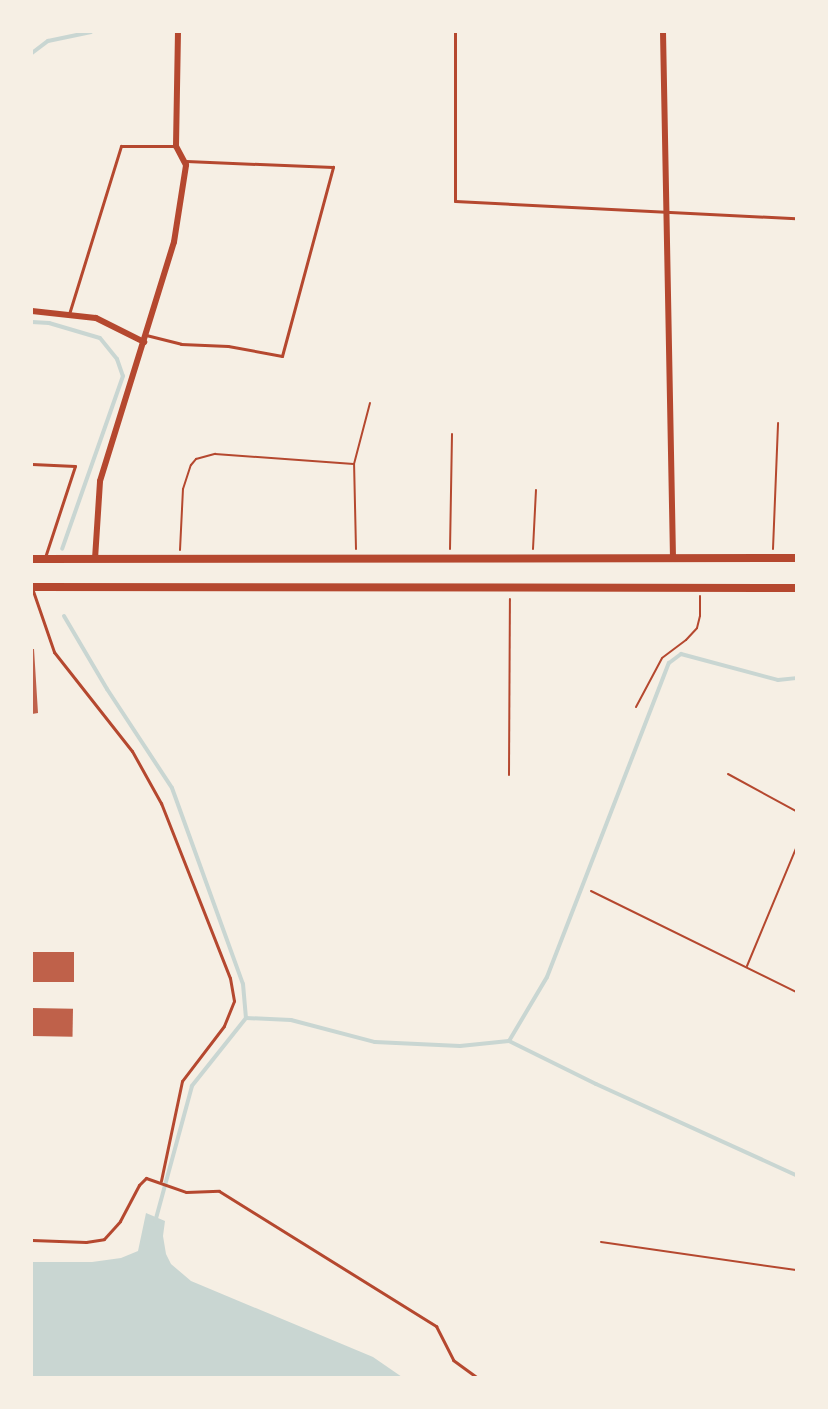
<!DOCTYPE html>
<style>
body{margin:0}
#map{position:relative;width:828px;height:1409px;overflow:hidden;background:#f6efe4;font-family:Poppins,sans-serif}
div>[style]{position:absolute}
.water>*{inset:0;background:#c9d6d2}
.stream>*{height:4px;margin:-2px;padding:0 2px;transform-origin:2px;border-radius:2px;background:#c9d6d2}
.building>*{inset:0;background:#bf614a;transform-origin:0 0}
.path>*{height:2px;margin:-1px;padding:0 1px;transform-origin:1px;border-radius:1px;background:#b5482f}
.service>*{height:3px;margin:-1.5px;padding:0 1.5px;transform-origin:1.5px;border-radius:1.5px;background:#b5482f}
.minor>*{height:6px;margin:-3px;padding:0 3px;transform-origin:3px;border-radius:3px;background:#b5482f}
.secondary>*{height:8px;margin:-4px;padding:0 4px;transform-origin:4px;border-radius:4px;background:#b5482f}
span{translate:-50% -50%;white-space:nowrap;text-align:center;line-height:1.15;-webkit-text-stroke:4.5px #f6efe4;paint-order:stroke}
.frame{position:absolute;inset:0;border:33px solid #f6efe4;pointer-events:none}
</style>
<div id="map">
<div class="water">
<div style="clip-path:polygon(146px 1213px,165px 1221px,163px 1236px,166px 1254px,171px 1264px,191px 1281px,373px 1357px,402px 1377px,32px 1377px,32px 1262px,92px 1262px,121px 1258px,138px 1251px)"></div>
</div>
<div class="stream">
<div style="left:32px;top:53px;width:20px;rotate:-37deg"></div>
<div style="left:48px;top:41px;width:44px;rotate:-11.8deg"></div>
<div style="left:32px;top:322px;width:17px;rotate:3deg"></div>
<div style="left:49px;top:323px;width:53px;rotate:16.4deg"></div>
<div style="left:100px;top:338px;width:27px;rotate:51deg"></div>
<div style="left:117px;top:359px;width:18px;rotate:71deg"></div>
<div style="left:123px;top:376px;width:183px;rotate:109.4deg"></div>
<div style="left:64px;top:616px;width:85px;rotate:59.5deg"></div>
<div style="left:107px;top:689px;width:118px;rotate:56.7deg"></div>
<div style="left:172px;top:788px;width:208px;rotate:70.1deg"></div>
<div style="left:243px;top:984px;width:34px;rotate:85deg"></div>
<div style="left:246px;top:1018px;width:87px;rotate:128.5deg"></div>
<div style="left:192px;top:1086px;width:141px;rotate:105.2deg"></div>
<div style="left:246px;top:1018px;width:45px;rotate:2.5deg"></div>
<div style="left:291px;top:1020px;width:87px;rotate:14.7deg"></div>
<div style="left:375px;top:1042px;width:85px;rotate:2.7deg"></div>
<div style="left:460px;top:1046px;width:49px;rotate:-5.8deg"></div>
<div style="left:509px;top:1041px;width:74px;rotate:-59.3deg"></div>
<div style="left:547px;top:977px;width:337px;rotate:-68.8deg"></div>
<div style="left:669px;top:663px;width:15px;rotate:-37deg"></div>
<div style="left:681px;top:654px;width:100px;rotate:15deg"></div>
<div style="left:778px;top:680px;width:18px;rotate:-6deg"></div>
<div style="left:509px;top:1041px;width:97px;rotate:26.3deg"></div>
<div style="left:596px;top:1084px;width:220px;rotate:24.5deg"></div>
</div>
<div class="building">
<div style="clip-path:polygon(32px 649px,34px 649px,38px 713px,32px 714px)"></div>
<div style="left:32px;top:952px;width:42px;height:30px"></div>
<div style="left:32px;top:1008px;width:41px;height:28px;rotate:1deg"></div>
</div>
<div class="path">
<div style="left:356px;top:549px;width:85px;rotate:-91.3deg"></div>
<div style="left:354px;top:464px;width:63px;rotate:-75.3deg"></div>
<div style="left:450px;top:549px;width:115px;rotate:-89deg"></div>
<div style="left:533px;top:549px;width:59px;rotate:-87.1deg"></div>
<div style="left:773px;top:549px;width:126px;rotate:-87.7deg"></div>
<div style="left:180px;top:550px;width:61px;rotate:-87.2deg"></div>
<div style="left:183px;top:489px;width:25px;rotate:-72deg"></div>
<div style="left:191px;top:465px;width:8px;rotate:-50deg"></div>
<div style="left:196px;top:459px;width:20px;rotate:-15deg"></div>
<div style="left:215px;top:454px;width:139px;rotate:4.1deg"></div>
<div style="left:636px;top:707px;width:55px;rotate:-62deg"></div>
<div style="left:662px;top:658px;width:30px;rotate:-37deg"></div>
<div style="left:686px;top:640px;width:16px;rotate:-47deg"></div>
<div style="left:697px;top:628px;width:12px;rotate:-76deg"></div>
<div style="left:700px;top:616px;width:20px;rotate:-90deg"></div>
<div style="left:728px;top:774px;width:77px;rotate:28.6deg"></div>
<div style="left:509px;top:775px;width:176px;rotate:-89.7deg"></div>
<div style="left:591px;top:891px;width:229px;rotate:26.2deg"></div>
<div style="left:747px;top:966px;width:128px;rotate:-67.4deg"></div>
<div style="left:601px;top:1242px;width:197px;rotate:8.2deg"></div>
</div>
<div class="service">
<div style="left:455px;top:32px;width:169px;rotate:90deg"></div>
<div style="left:455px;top:201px;width:341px;rotate:2.9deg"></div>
<div style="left:69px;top:314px;width:176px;rotate:-72.8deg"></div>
<div style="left:121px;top:146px;width:54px"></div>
<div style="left:146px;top:335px;width:36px;rotate:14deg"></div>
<div style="left:181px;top:344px;width:47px;rotate:2.4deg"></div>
<div style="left:228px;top:346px;width:55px;rotate:10.5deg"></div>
<div style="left:282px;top:356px;width:196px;rotate:-74.9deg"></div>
<div style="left:333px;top:167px;width:147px;rotate:-177.7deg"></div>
<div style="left:32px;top:464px;width:43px;rotate:2.7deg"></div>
<div style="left:75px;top:466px;width:96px;rotate:108.2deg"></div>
<div style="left:32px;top:588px;width:68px;rotate:71deg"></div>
<div style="left:54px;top:652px;width:126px;rotate:51.8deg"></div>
<div style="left:132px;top:751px;width:60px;rotate:60.9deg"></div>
<div style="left:161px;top:803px;width:188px;rotate:68.5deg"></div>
<div style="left:230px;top:978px;width:23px;rotate:80deg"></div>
<div style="left:234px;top:1001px;width:27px;rotate:112deg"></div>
<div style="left:224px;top:1026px;width:69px;rotate:127.4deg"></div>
<div style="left:182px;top:1081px;width:102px;rotate:101.9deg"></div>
<div style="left:32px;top:1240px;width:54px;rotate:2.1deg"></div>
<div style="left:86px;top:1242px;width:18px;rotate:-9deg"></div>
<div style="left:104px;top:1239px;width:24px;rotate:-48deg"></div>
<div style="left:120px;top:1221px;width:41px;rotate:-62.2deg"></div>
<div style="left:139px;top:1185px;width:10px;rotate:-45deg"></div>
<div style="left:146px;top:1178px;width:42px;rotate:19.3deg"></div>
<div style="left:186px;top:1192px;width:33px;rotate:-2deg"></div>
<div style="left:219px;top:1191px;width:256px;rotate:31.9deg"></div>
<div style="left:436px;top:1326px;width:38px;rotate:63deg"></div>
<div style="left:453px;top:1360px;width:31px;rotate:36deg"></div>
</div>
<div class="minor">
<div style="left:663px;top:32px;width:526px;rotate:88.91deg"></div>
<div style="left:32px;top:311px;width:64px;rotate:6.2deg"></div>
<div style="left:96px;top:318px;width:54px;rotate:26.6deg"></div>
<div style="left:95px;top:559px;width:78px;rotate:-86.3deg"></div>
<div style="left:100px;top:481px;width:250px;rotate:-72.8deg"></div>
<div style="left:174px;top:242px;width:78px;rotate:-81.1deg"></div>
<div style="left:186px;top:165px;width:21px;rotate:-118deg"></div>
<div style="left:176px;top:146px;width:114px;rotate:-89deg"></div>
</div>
<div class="secondary">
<div style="left:32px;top:559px;width:764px;rotate:-0.07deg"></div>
<div style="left:32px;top:587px;width:764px;rotate:0.07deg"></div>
</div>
<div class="frame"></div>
</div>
